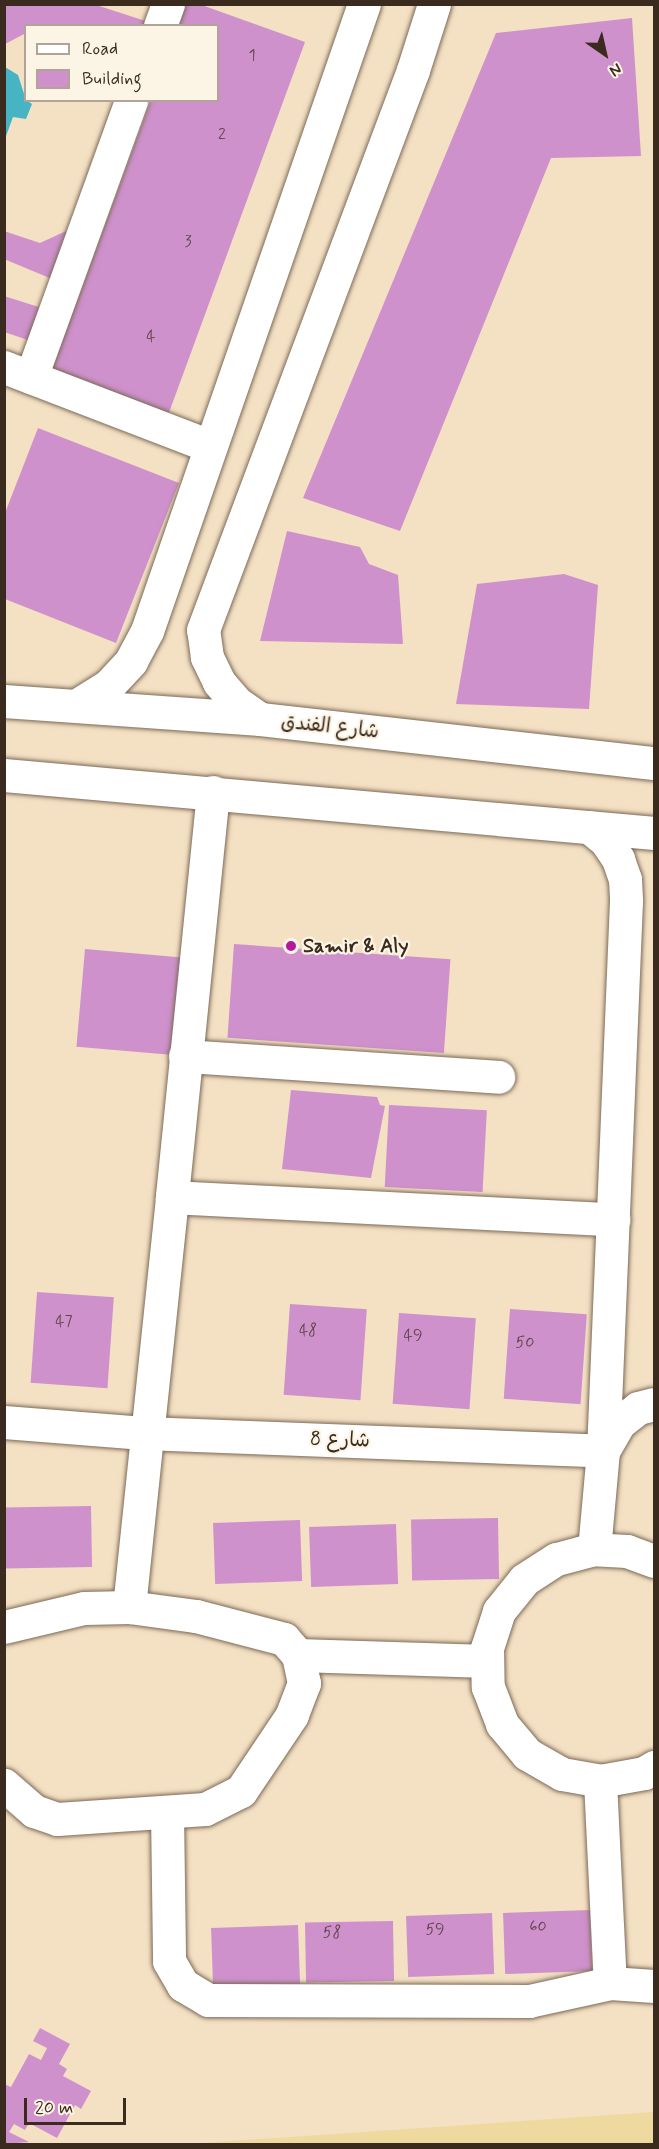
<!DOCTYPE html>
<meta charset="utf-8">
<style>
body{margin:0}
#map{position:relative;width:659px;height:2149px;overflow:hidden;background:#f4e0c3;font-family:Mynerve,"Playpen Sans Arabic",sans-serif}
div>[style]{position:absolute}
.sand>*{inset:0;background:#eeda9e}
.water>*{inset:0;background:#46b4c2}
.building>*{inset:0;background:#ce91cc;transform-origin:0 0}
.roads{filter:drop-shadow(0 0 2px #7c6a58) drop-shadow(0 0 2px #7c6a58)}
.minor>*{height:33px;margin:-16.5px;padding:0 16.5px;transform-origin:16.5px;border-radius:16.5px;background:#fff}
.dots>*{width:16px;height:16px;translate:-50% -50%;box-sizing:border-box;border:3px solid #fcf5e5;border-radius:50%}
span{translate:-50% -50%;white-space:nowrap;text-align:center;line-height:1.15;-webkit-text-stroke:4.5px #fcf5e5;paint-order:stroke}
.number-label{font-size:16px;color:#60444a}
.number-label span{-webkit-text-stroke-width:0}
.street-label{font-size:20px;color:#3b2a1e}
.poi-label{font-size:20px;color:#3b2a1e;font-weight:700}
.left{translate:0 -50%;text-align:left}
.frame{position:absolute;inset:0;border:6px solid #3b2a1e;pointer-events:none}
.legend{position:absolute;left:24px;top:24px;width:195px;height:78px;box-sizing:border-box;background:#fcf5e5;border:2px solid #afa495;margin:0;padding:8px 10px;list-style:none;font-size:18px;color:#3b2a1e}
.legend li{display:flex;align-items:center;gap:12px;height:30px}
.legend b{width:30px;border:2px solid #afa495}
.north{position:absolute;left:575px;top:24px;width:60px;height:60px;-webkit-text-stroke:4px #fcf5e5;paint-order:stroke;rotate:146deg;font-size:16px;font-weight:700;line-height:24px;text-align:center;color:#3b2a1e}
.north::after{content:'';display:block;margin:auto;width:21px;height:27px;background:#3b2a1e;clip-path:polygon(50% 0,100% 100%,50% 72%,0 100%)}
.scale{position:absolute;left:24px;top:2098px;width:102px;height:27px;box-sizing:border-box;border:3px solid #3b2a1e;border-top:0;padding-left:8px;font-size:18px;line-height:21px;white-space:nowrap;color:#3b2a1e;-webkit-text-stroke:4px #fcf5e5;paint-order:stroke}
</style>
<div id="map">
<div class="sand">
<div style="clip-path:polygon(654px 2112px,654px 2144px,188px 2144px)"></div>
</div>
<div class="water">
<div style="clip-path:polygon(5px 67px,18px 75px,26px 100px,32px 104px,26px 119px,13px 117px,5px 139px)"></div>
</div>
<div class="building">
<div style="clip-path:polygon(5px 4px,93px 4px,161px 26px,26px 26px,26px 33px,5px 44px)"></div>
<div style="clip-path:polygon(186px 4px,199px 4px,305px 42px,167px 418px,50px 375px,151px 100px,218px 100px,218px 26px,179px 26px)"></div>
<div style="clip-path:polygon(632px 18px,641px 156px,551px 158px,400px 531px,303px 498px,496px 33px)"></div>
<div style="clip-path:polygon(77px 226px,91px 265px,64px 284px,4px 259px,4px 231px,40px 243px)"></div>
<div style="clip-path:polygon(4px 296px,45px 309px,34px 342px,4px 332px)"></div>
<div style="clip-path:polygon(38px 428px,179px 483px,116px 643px,5px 599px,5px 513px)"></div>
<div style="clip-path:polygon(287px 531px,360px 547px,369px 564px,398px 575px,403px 644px,260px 641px)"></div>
<div style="clip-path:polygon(564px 574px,598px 585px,589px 709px,456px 704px,477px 584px)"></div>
<div style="left:234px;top:944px;width:217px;height:94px;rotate:4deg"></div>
<div style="left:85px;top:949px;width:103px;height:98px;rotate:5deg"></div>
<div style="clip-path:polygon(291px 1090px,377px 1097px,380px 1105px,385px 1106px,371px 1178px,282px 1169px)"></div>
<div style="left:389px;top:1105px;width:98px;height:82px;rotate:3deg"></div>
<div style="left:37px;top:1292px;width:77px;height:91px;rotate:4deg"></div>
<div style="left:290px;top:1304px;width:77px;height:91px;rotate:4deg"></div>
<div style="left:510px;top:1309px;width:77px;height:90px;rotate:4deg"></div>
<div style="left:399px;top:1313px;width:77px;height:91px;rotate:4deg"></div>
<div style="left:91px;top:1506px;width:61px;height:87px;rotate:89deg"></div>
<div style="left:498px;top:1518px;width:61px;height:87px;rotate:89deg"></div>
<div style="left:300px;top:1520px;width:61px;height:87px;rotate:88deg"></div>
<div style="left:396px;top:1524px;width:60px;height:87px;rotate:88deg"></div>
<div style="left:590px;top:1910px;width:61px;height:87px;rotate:88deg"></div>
<div style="left:492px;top:1913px;width:61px;height:86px;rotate:88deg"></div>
<div style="left:393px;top:1921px;width:60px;height:88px;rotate:89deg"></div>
<div style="left:298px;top:1925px;width:62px;height:87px;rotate:88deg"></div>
<div style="clip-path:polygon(40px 2028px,70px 2044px,59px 2064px,67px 2069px,63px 2076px,91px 2091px,81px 2109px,75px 2105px,57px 2138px,29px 2123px,25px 2130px,14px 2124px,9px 2132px,29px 2142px,4px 2144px,4px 2084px,11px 2087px,29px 2054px,41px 2060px,47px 2048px,33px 2041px)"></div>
</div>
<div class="roads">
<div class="minor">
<div style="left:160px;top:26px;width:23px;rotate:-70deg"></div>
<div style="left:4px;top:367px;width:221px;rotate:21deg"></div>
<div style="left:31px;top:377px;width:294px;rotate:-70.1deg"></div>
<div style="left:4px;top:701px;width:257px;rotate:4deg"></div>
<div style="left:260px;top:719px;width:396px;rotate:6.4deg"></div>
<div style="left:79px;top:704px;width:34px;rotate:-32deg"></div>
<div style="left:108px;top:686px;width:34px;rotate:-47deg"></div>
<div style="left:131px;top:661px;width:34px;rotate:-62deg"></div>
<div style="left:147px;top:631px;width:663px;rotate:-70.91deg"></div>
<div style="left:260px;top:719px;width:28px;rotate:-145deg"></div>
<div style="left:237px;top:703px;width:28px;rotate:-131deg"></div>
<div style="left:219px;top:682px;width:28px;rotate:-116deg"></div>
<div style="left:207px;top:657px;width:27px;rotate:-98deg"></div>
<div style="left:203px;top:630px;width:598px;rotate:-69.44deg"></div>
<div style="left:413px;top:70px;width:69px;rotate:-72.3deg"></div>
<div style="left:4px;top:775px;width:653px;rotate:5.1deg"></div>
<div style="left:213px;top:792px;width:407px;rotate:95.8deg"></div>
<div style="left:172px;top:1197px;width:442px;rotate:2.9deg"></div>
<div style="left:589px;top:827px;width:22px;rotate:39deg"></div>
<div style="left:606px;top:841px;width:22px;rotate:56deg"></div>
<div style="left:618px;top:859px;width:21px;rotate:71deg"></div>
<div style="left:625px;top:879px;width:22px;rotate:87deg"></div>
<div style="left:626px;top:901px;width:550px;rotate:92.39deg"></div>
<div style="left:603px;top:1451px;width:98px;rotate:95.2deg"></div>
<div style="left:185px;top:1056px;width:314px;rotate:3.8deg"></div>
<div style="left:4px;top:1422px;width:140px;rotate:4.5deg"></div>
<div style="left:144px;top:1433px;width:459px;rotate:2.2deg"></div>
<div style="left:603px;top:1451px;width:32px;rotate:-60deg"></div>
<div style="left:619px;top:1423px;width:24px;rotate:-38deg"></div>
<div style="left:638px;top:1408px;width:16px;rotate:-14deg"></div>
<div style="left:654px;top:1561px;width:29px;rotate:-160deg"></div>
<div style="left:627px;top:1551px;width:33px;rotate:-177deg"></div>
<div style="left:594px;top:1549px;width:39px;rotate:165deg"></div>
<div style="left:556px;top:1559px;width:38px;rotate:147deg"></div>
<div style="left:524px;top:1580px;width:40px;rotate:129deg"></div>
<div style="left:499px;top:1611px;width:39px;rotate:108deg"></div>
<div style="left:487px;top:1648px;width:39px;rotate:89deg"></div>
<div style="left:488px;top:1687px;width:40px;rotate:69deg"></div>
<div style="left:502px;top:1724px;width:39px;rotate:50deg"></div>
<div style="left:527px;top:1754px;width:40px;rotate:29.7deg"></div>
<div style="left:562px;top:1774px;width:39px;rotate:10deg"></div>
<div style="left:600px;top:1781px;width:45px;rotate:-10.3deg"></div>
<div style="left:644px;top:1773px;width:12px;rotate:-31deg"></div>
<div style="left:129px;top:1607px;width:412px;rotate:-84deg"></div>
<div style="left:4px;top:1627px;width:82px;rotate:-13.4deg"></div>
<div style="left:84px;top:1608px;width:45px;rotate:-1.3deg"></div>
<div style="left:129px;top:1607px;width:68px;rotate:7.7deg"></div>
<div style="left:196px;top:1616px;width:91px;rotate:14.6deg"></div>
<div style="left:284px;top:1639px;width:21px;rotate:49deg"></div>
<div style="left:298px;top:1655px;width:29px;rotate:78deg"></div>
<div style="left:304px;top:1683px;width:34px;rotate:111deg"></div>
<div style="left:292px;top:1715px;width:92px;rotate:123.9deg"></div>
<div style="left:241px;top:1791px;width:40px;rotate:153.4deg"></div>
<div style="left:205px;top:1809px;width:148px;rotate:176.1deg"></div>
<div style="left:57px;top:1819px;width:24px;rotate:-161deg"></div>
<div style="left:34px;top:1811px;width:40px;rotate:-139deg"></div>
<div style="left:298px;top:1655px;width:189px;rotate:1.8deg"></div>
<div style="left:600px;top:1781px;width:202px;rotate:87.2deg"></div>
<div style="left:167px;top:1812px;width:149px;rotate:89.2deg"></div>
<div style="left:169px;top:1961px;width:28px;rotate:60deg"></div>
<div style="left:183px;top:1985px;width:29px;rotate:31deg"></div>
<div style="left:208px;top:2000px;width:321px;rotate:0.2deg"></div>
<div style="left:529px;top:2001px;width:83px;rotate:-12.5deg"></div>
<div style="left:610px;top:1983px;width:44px;rotate:3.9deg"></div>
</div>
</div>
<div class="dots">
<div style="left:291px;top:946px;background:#b5179e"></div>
</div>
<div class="number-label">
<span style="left:252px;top:56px">1</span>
<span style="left:222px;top:135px">2</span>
<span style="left:188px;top:242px">3</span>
<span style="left:151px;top:337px">4</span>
<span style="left:64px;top:1322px">47</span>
<span style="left:308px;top:1331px">48</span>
<span style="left:413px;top:1336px">49</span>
<span style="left:525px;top:1343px">50</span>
<span style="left:538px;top:1927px">60</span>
<span style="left:435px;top:1930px">59</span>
<span style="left:332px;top:1933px">58</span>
</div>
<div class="street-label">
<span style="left:330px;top:727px;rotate:6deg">شارع الفندق</span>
<span style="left:340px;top:1440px;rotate:2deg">شارع 8</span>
</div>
<div class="poi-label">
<span class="left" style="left:303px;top:946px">Samir &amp; Aly</span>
</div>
<div class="frame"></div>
<ul class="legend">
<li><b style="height:8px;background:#fff"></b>Road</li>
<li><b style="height:16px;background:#ce91cc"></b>Building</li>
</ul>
<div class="north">N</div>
<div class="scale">20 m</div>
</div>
